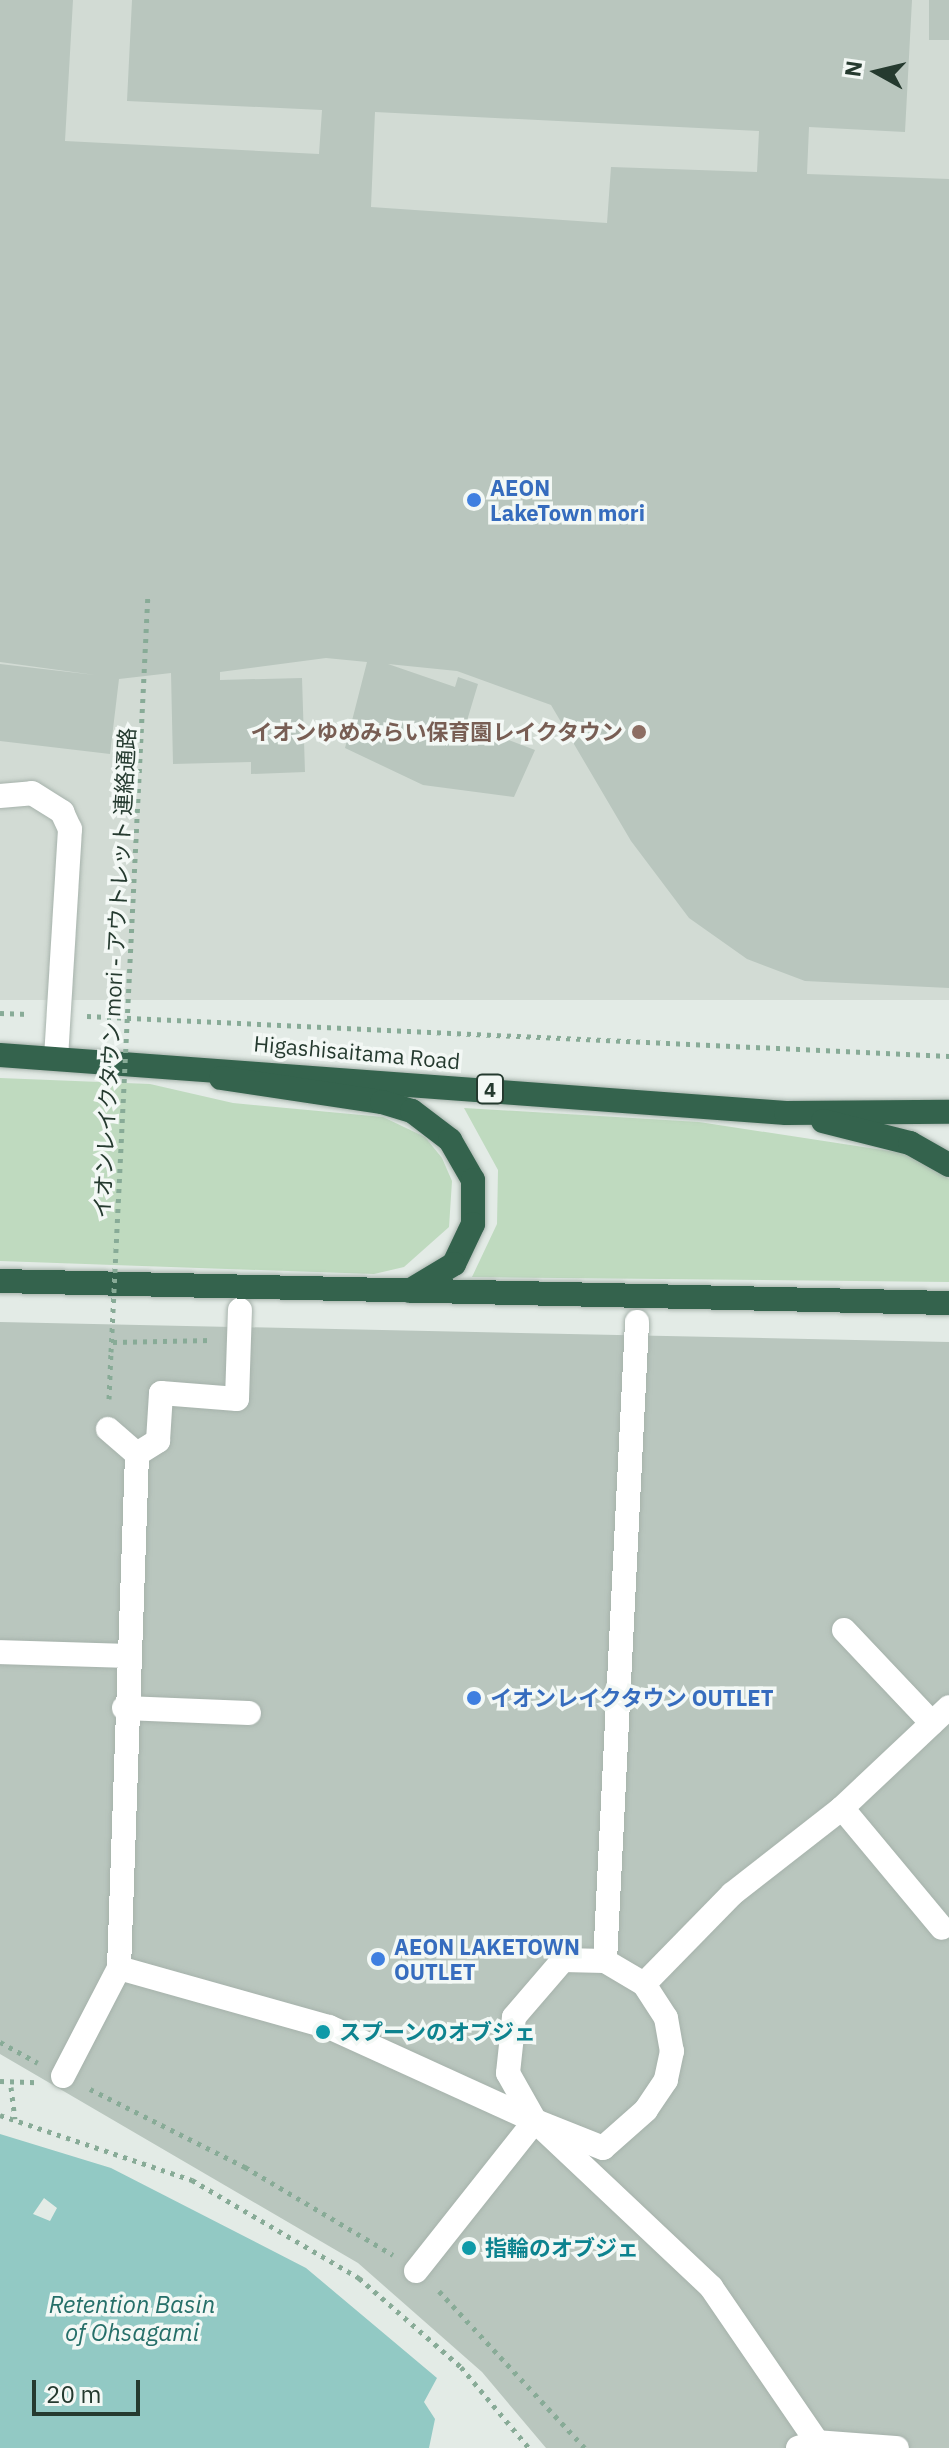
<!DOCTYPE html>
<meta charset="utf-8">
<style>
body{margin:0}
#map{position:relative;width:949px;height:2448px;overflow:hidden;background:#e3ebe6;font-family:"IBM Plex Sans","Noto Sans JP",sans-serif}
div>[style]{position:absolute}
.built>*{inset:0;background:#d2dbd4;transform-origin:0 0}
.green>*{inset:0;background:#bfdabf}
.water>*{inset:0;background:#92c9c4}
.building>*{inset:0;background:#b9c6be;transform-origin:0 0}
.path>*{height:5px;margin-top:-2.5px;transform-origin:0;background:repeating-linear-gradient(90deg,#88ab97 0 4px,transparent 0 10px)}
.roads{filter:drop-shadow(0 0 2px #a6b2ab) drop-shadow(0 0 2px #a6b2ab)}
.minor>*{height:24px;margin:-12px;padding:0 12px;transform-origin:12px;border-radius:12px;background:#fff}
.highway>*{height:24px;margin:-12px;padding:0 12px;transform-origin:12px;border-radius:12px;background:#34634d}
.path-bridge>*{height:5px;margin-top:-2.5px;transform-origin:0;background:repeating-linear-gradient(90deg,#88ab97 0 4px,transparent 0 10px)}
.dots>*{width:22px;height:22px;translate:-50% -50%;box-sizing:border-box;border:4px solid #f3f8f5;border-radius:50%}
span{translate:-50% -50%;white-space:nowrap;text-align:center;line-height:1.15;-webkit-text-stroke:7px #f3f8f5;paint-order:stroke}
.shield-label span{padding:2px 6px;background:#f3f8f5;border:2px solid;border-radius:6px;-webkit-text-stroke-width:0}
.shield-label{font-size:20px;color:#253a2f;font-weight:700}
.shop-label{font-size:22px;color:#366cbe;font-weight:700}
.left{translate:0 -50%;text-align:left}
.education-label{font-size:22px;color:#785e54;font-weight:700}
.right{translate:-100% -50%;text-align:right}
.street-label{font-size:22px;color:#253a2f}
.culture-label{font-size:22px;color:#0d838f;font-weight:700}
.water-label{font-size:24px;color:#266f69;font-style:italic}
.north{position:absolute;left:837px;top:32px;width:80px;height:80px;-webkit-text-stroke:6px #f3f8f5;paint-order:stroke;rotate:278deg;font-size:22px;font-weight:700;line-height:32px;text-align:center;color:#253a2f}
.north::after{content:'';display:block;margin:auto;width:28px;height:36px;background:#253a2f;clip-path:polygon(50% 0,100% 100%,50% 72%,0 100%)}
.scale{position:absolute;left:32px;top:2380px;width:108px;height:36px;box-sizing:border-box;border:4px solid #253a2f;border-top:0;padding-left:10px;font-size:24px;line-height:28px;white-space:nowrap;color:#253a2f;-webkit-text-stroke:6px #f3f8f5;paint-order:stroke}
</style>
<div id="map">
<div class="built">
<div style="left:0;top:0;width:949px;height:1000px"></div>
</div>
<div class="green">
<div style="clip-path:polygon(0 1078px,150px 1084px,233px 1103px,383px 1117px,425px 1137px,442px 1158px,452px 1181px,449px 1227px,404px 1267px,374px 1274px,0 1261px)"></div>
<div style="clip-path:polygon(464px 1108px,699px 1122px,909px 1154px,949px 1179px,949px 1282px,472px 1277px,497px 1224px,498px 1170px)"></div>
</div>
<div class="water">
<div style="clip-path:polygon(evenodd,0 2134px,111px 2168px,306px 2268px,437px 2378px,424px 2402px,435px 2419px,429px 2448px,0 2448px,0 2134px,44px 2198px,57px 2208px,50px 2221px,33px 2214px,44px 2198px)"></div>
</div>
<div class="building">
<div style="clip-path:polygon(evenodd,0 0,73px 0,65px 141px,319px 154px,322px 110px,127px 101px,132px 0,912px 0,905px 132px,809px 127px,807px 174px,949px 179px,949px 988px,805px 981px,747px 959px,689px 918px,631px 841px,551px 705px,457px 671px,388px 664px,455px 687px,458px 677px,478px 684px,466px 724px,535px 750px,514px 797px,423px 785px,345px 748px,367px 662px,326px 658px,220px 672px,220px 680px,302px 678px,305px 772px,251px 774px,251px 762px,173px 764px,171px 673px,119px 679px,110px 754px,0 741px,0 664px,95px 675px,0 662px,0 0,375px 112px,759px 131px,757px 172px,611px 167px,607px 223px,371px 207px,375px 112px)"></div>
<div style="left:929px;top:0;width:20px;height:40px"></div>
<div style="clip-path:polygon(0 1322px,949px 1342px,949px 2448px,546px 2448px,482px 2372px,358px 2263px,0 2054px)"></div>
</div>
<div class="path">
<div style="left:0;top:1013px;width:29px;rotate:2deg"></div>
<div style="left:87px;top:1016px;width:863px;rotate:2.66deg"></div>
<div style="left:113px;top:1342px;width:99px;rotate:-1.2deg"></div>
<div style="left:109px;top:1399px;width:47px;rotate:-87.6deg"></div>
<div style="left:0;top:2042px;width:43px;rotate:28.9deg"></div>
<div style="left:0;top:2081px;width:37px;rotate:2deg"></div>
<div style="left:11px;top:2087px;width:32px;rotate:83deg"></div>
<div style="left:90px;top:2089px;width:174px;rotate:26.7deg"></div>
<div style="left:245px;top:2167px;width:172px;rotate:30.7deg"></div>
<div style="left:0;top:2115px;width:203px;rotate:18.7deg"></div>
<div style="left:192px;top:2180px;width:194px;rotate:30.4deg"></div>
<div style="left:359px;top:2278px;width:135px;rotate:41.1deg"></div>
<div style="left:461px;top:2367px;width:106px;rotate:50deg"></div>
<div style="left:439px;top:2291px;width:214px;rotate:47.1deg"></div>
</div>
<div class="roads">
<div class="minor">
<div style="left:0;top:796px;width:32px;rotate:-5deg"></div>
<div style="left:32px;top:793px;width:36px;rotate:32deg"></div>
<div style="left:62px;top:812px;width:19px;rotate:65deg"></div>
<div style="left:70px;top:829px;width:228px;rotate:93.5deg"></div>
<div style="left:108px;top:1429px;width:38px;rotate:41deg"></div>
<div style="left:844px;top:1630px;width:128px;rotate:46.6deg"></div>
<div style="left:0;top:1652px;width:126px;rotate:1.8deg"></div>
<div style="left:124px;top:1708px;width:125px;rotate:2.3deg"></div>
<div style="left:842px;top:1808px;width:156px;rotate:50.2deg"></div>
<div style="left:563px;top:1960px;width:42px;rotate:1.4deg"></div>
<div style="left:605px;top:1961px;width:45px;rotate:30.5deg"></div>
<div style="left:644px;top:1984px;width:40px;rotate:57.1deg"></div>
<div style="left:666px;top:2018px;width:34px;rotate:80deg"></div>
<div style="left:672px;top:2051px;width:30px;rotate:102deg"></div>
<div style="left:666px;top:2080px;width:36px;rotate:124deg"></div>
<div style="left:646px;top:2110px;width:57px;rotate:138.5deg"></div>
<div style="left:603px;top:2148px;width:73px;rotate:-158.3deg"></div>
<div style="left:535px;top:2121px;width:55px;rotate:-119.4deg"></div>
<div style="left:508px;top:2073px;width:56px;rotate:-83.9deg"></div>
<div style="left:514px;top:2017px;width:75px;rotate:-49.3deg"></div>
<div style="left:605px;top:1961px;width:640px;rotate:-87.13deg"></div>
<div style="left:119px;top:1968px;width:218px;rotate:15.7deg"></div>
<div style="left:329px;top:2027px;width:226px;rotate:24.5deg"></div>
<div style="left:535px;top:2121px;width:242px;rotate:43.3deg"></div>
<div style="left:711px;top:2287px;width:188px;rotate:55.6deg"></div>
<div style="left:644px;top:1984px;width:126px;rotate:-45.6deg"></div>
<div style="left:732px;top:1894px;width:140px;rotate:-38deg"></div>
<div style="left:842px;top:1808px;width:147px;rotate:-43.3deg"></div>
<div style="left:63px;top:2076px;width:122px;rotate:-62.6deg"></div>
<div style="left:119px;top:1968px;width:514px;rotate:-87.99deg"></div>
<div style="left:137px;top:1454px;width:25px;rotate:-32deg"></div>
<div style="left:158px;top:1441px;width:48px;rotate:-86.4deg"></div>
<div style="left:161px;top:1393px;width:76px;rotate:4.5deg"></div>
<div style="left:237px;top:1399px;width:89px;rotate:-88.1deg"></div>
<div style="left:416px;top:2271px;width:191px;rotate:-51.6deg"></div>
<div style="left:798px;top:2448px;width:20px;rotate:-18deg"></div>
<div style="left:817px;top:2442px;width:80px;rotate:4.3deg"></div>
</div>
<div class="highway">
<div style="left:0;top:1055px;width:788px;rotate:4.22deg"></div>
<div style="left:786px;top:1113px;width:163px;rotate:-0.4deg"></div>
<div style="left:221px;top:1078px;width:163px;rotate:8.5deg"></div>
<div style="left:382px;top:1102px;width:31px;rotate:17deg"></div>
<div style="left:412px;top:1111px;width:48px;rotate:37.3deg"></div>
<div style="left:450px;top:1140px;width:46px;rotate:60.1deg"></div>
<div style="left:473px;top:1180px;width:44px;rotate:90deg"></div>
<div style="left:473px;top:1224px;width:44px;rotate:115.4deg"></div>
<div style="left:454px;top:1264px;width:52px;rotate:149deg"></div>
<div style="left:823px;top:1121px;width:90px;rotate:14.2deg"></div>
<div style="left:910px;top:1143px;width:45px;rotate:29.4deg"></div>
<div style="left:0;top:1281px;width:949px;rotate:1.33deg"></div>
</div>
</div>
<div class="path-bridge">
<div style="left:111px;top:1352px;width:759px;rotate:-87.21deg"></div>
</div>
<div class="dots">
<div style="left:474px;top:500px;background:#3f7fe0"></div>
<div style="left:639px;top:732px;background:#8d6e63"></div>
<div style="left:474px;top:1698px;background:#3f7fe0"></div>
<div style="left:378px;top:1959px;background:#3f7fe0"></div>
<div style="left:323px;top:2032px;background:#0f9aa8"></div>
<div style="left:469px;top:2248px;background:#0f9aa8"></div>
</div>
<div class="shield-label">
<span style="left:490px;top:1089px">4</span>
</div>
<div class="shop-label">
<span class="left" style="left:490px;top:500px">AEON<br>LakeTown mori</span>
<span class="left" style="left:490px;top:1698px">イオンレイクタウン OUTLET</span>
<span class="left" style="left:394px;top:1959px">AEON LAKETOWN<br>OUTLET</span>
</div>
<div class="education-label">
<span class="right" style="left:623px;top:732px">イオンゆめみらい保育園レイクタウン</span>
</div>
<div class="street-label">
<span style="left:114px;top:973px;rotate:-87deg">イオンレイクタウン mori - アウトレット 連絡通路</span>
<span style="left:357px;top:1052px;rotate:5deg">Higashisaitama Road</span>
</div>
<div class="culture-label">
<span class="left" style="left:339px;top:2032px">スプーンのオブジェ</span>
<span class="left" style="left:485px;top:2248px">指輪のオブジェ</span>
</div>
<div class="water-label">
<span style="left:132px;top:2319px">Retention Basin<br>of Ohsagami</span>
</div>
<div class="north">N</div>
<div class="scale">20 m</div>
</div>
